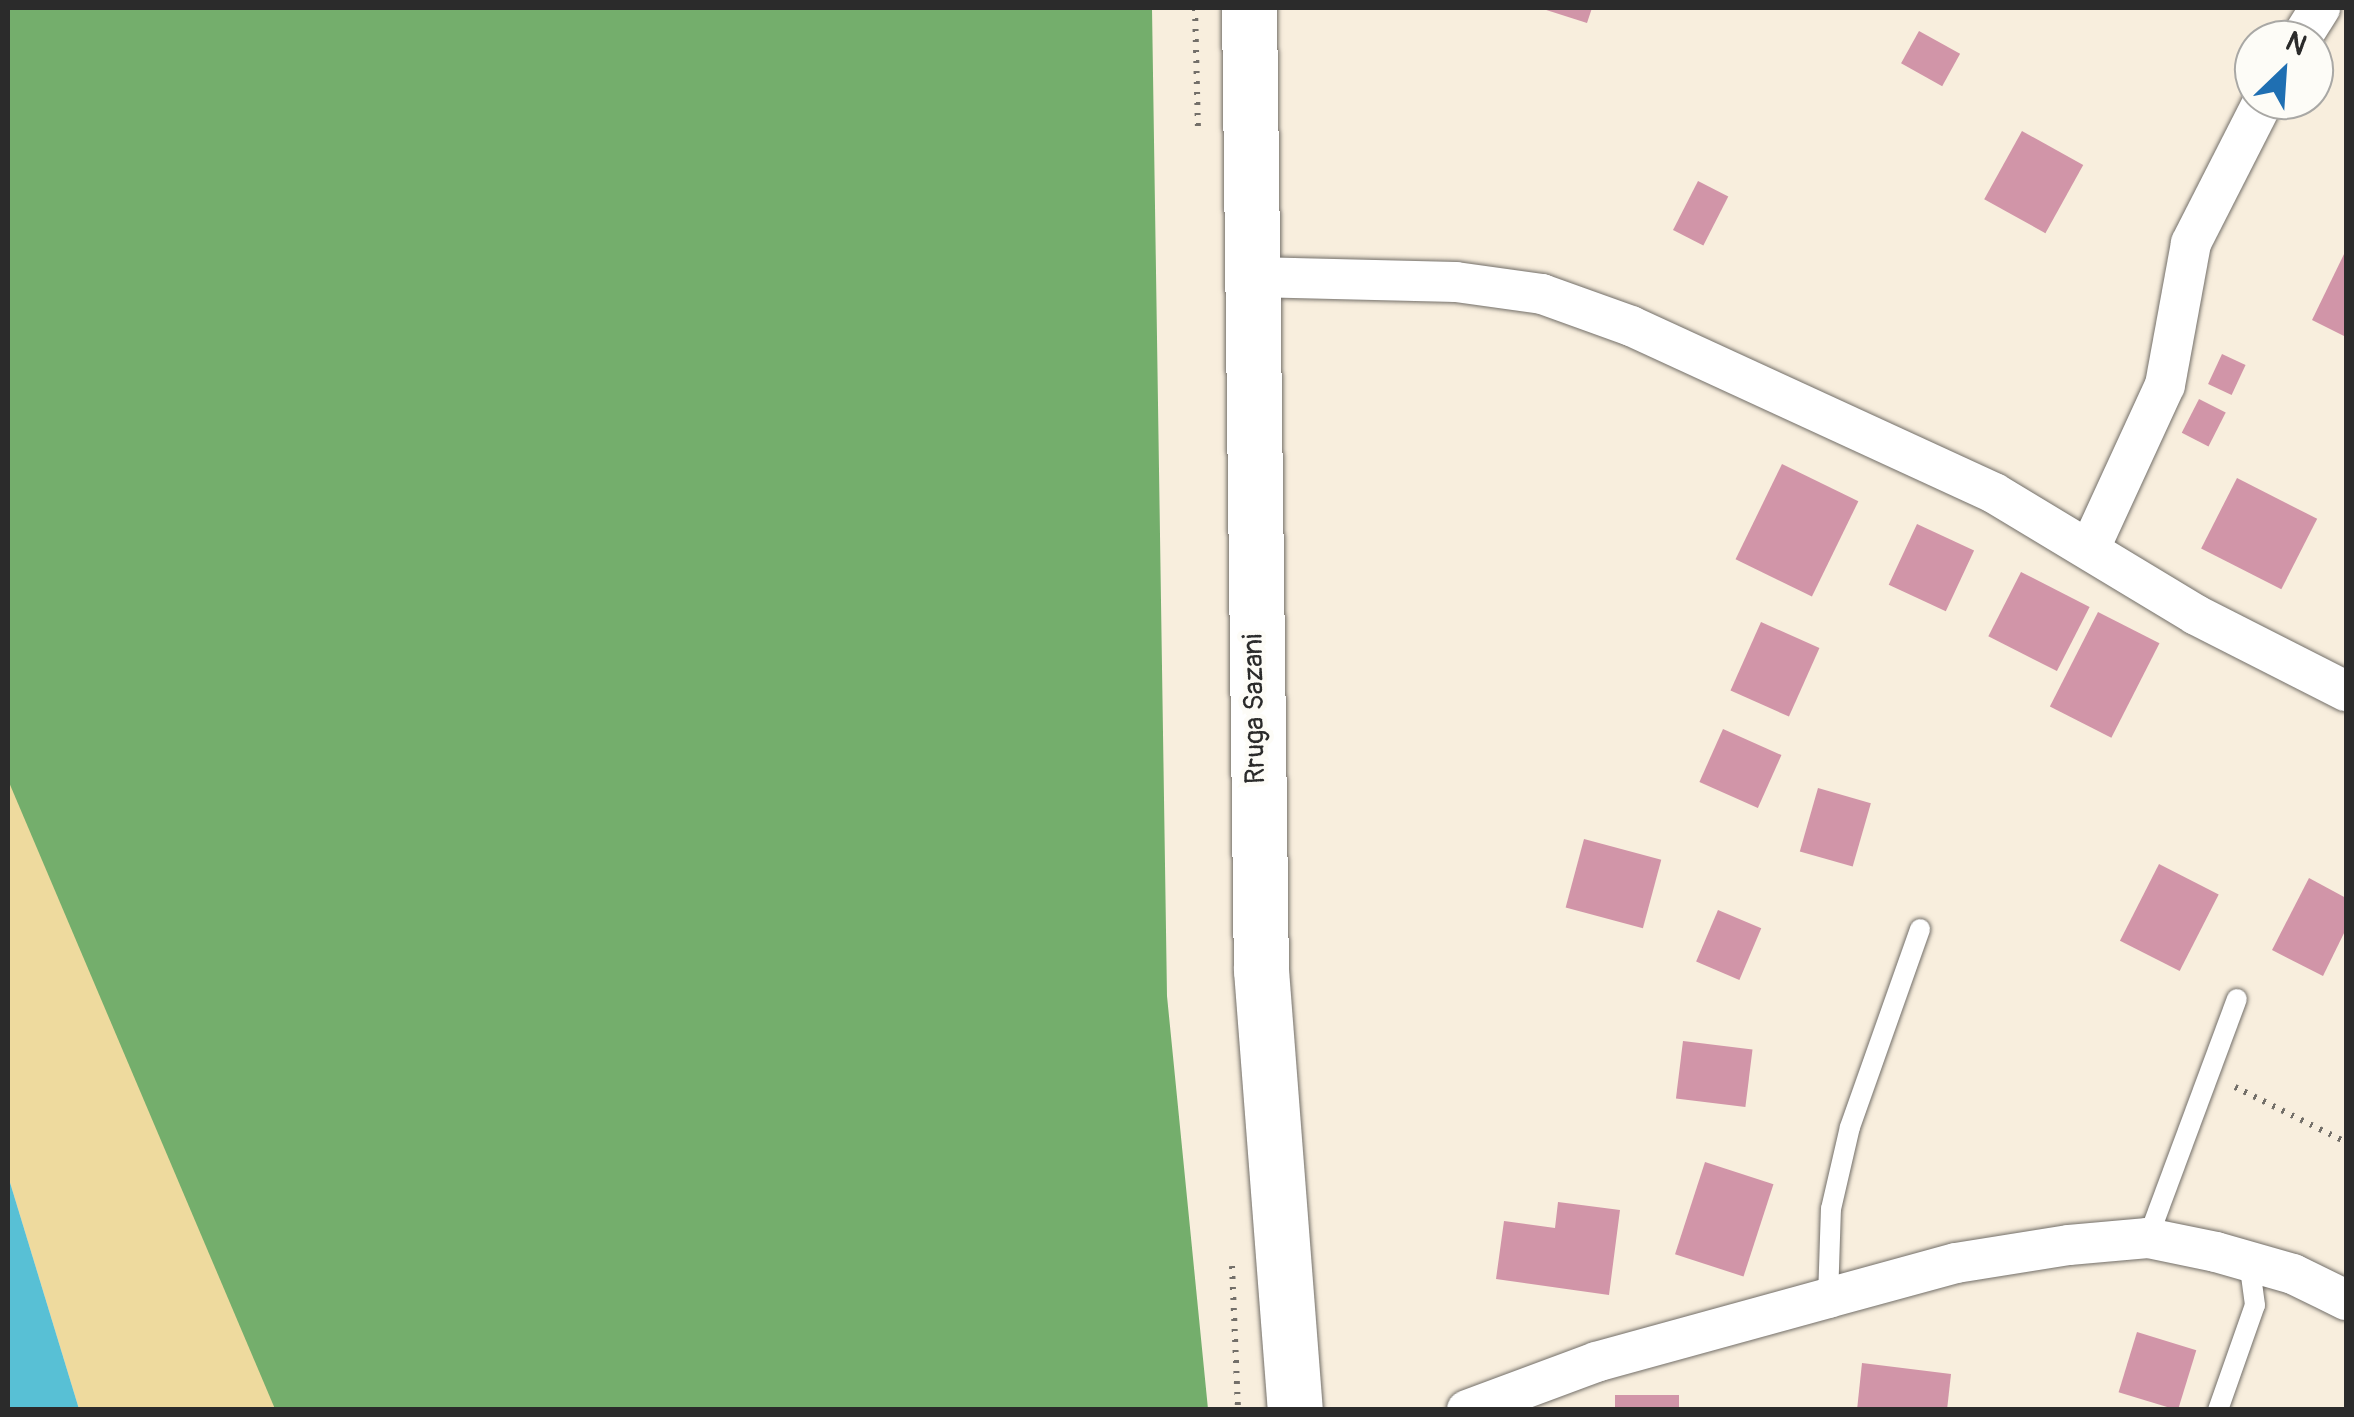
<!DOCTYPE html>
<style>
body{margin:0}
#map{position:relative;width:2354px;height:1417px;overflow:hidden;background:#f8eedd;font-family:Pangolin,sans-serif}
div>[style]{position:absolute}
.forest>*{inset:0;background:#74ae6c}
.sand>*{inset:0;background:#eeda9e}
.water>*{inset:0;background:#58c0d5}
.building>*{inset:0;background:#d195a8;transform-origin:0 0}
.path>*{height:6px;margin-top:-3px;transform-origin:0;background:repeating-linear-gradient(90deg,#736f69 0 2.5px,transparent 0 10.5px)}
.roads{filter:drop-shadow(0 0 2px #736f69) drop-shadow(0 0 2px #736f69)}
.service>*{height:20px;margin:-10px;padding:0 10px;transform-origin:10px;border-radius:10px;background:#fff}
.minor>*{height:40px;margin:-20px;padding:0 20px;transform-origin:20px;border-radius:20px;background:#fff}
.secondary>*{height:55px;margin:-27.5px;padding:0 27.5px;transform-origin:27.5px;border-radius:27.5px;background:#fff}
span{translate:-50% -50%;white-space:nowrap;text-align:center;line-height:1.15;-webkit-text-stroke:9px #fdfcf7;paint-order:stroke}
.street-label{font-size:28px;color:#2b2b2b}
.frame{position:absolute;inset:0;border:10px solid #2b2b2b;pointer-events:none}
.north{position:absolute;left:2234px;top:20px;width:100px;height:100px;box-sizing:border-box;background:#fdfcf7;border:2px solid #a9a8a5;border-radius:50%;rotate:25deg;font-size:28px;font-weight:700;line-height:40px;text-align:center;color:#2b2b2b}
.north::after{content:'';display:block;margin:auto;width:35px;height:45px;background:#1f6fb2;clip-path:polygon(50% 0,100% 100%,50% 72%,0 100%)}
</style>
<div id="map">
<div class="forest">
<div style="clip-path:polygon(8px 8px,1152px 8px,1167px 996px,1208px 1409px,265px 1409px,8px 789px)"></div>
</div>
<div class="sand">
<div style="clip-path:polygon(8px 780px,275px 1409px,79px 1409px,8px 1176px)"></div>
</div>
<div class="water">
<div style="clip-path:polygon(8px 1176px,79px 1409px,8px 1409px)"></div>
</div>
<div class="building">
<div style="clip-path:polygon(1540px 8px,1592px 8px,1587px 23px)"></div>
<div style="left:1919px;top:31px;width:47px;height:37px;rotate:29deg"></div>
<div style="left:2022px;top:131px;width:70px;height:78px;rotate:29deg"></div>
<div style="left:1698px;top:181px;width:34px;height:55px;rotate:27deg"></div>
<div style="clip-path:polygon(2346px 250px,2346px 337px,2312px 320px)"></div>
<div style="left:2222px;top:354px;width:26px;height:33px;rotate:25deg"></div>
<div style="left:2199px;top:399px;width:30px;height:38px;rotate:27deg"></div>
<div style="left:1782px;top:464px;width:85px;height:106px;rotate:26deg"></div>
<div style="left:2237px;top:478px;width:90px;height:79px;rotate:27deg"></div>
<div style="left:1917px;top:524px;width:63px;height:67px;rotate:25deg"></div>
<div style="left:2021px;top:572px;width:77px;height:72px;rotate:27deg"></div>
<div style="left:2098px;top:612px;width:69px;height:106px;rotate:27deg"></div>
<div style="left:1761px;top:622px;width:64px;height:75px;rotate:24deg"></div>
<div style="left:1723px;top:729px;width:64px;height:58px;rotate:24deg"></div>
<div style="left:1818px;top:788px;width:55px;height:66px;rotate:16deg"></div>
<div style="left:1584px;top:839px;width:80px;height:71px;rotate:15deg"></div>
<div style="left:2159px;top:864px;width:67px;height:86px;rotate:27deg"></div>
<div style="clip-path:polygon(2309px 878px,2346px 898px,2346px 929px,2323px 976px,2272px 950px)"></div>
<div style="left:1718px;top:910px;width:47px;height:56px;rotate:23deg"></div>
<div style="left:1683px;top:1041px;width:70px;height:58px;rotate:7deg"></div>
<div style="left:1705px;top:1162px;width:72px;height:97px;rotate:18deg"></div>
<div style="clip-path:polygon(1558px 1202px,1620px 1210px,1609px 1295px,1496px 1279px,1504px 1221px,1555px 1228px)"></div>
<div style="left:2137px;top:1332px;width:62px;height:63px;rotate:17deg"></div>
<div style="clip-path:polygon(1862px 1363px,1951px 1374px,1947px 1410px,1857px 1410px)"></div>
<div style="left:1615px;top:1395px;width:64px;height:15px"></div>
</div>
<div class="path">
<div style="left:1195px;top:8px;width:126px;rotate:88.6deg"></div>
<div style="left:2235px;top:1087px;width:124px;rotate:26.4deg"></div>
<div style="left:1232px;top:1266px;width:144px;rotate:87.6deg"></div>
</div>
<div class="roads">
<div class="service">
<div style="left:2148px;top:1238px;width:255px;rotate:-69.6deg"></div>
<div style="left:1828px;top:1298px;width:89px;rotate:-88.1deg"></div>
<div style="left:1831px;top:1209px;width:84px;rotate:-77deg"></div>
<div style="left:1850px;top:1127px;width:210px;rotate:-70.5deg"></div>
<div style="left:2218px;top:1410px;width:111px;rotate:-70.6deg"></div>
<div style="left:2255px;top:1305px;width:44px;rotate:-97.8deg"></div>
</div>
<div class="minor">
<div style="left:2300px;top:40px;width:38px;rotate:-58deg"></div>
<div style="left:1253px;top:277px;width:203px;rotate:1.4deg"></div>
<div style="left:1456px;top:282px;width:87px;rotate:7.9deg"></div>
<div style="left:1542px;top:294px;width:95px;rotate:19.8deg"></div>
<div style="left:1631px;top:326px;width:400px;rotate:24.7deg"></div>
<div style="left:1994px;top:493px;width:236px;rotate:31.1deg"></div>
<div style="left:2196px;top:615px;width:168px;rotate:26.9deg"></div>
<div style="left:2090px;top:548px;width:179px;rotate:-65.3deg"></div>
<div style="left:2165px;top:385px;width:144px;rotate:-79.6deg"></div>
<div style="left:2191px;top:243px;width:161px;rotate:-63deg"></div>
<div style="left:1467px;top:1410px;width:138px;rotate:-20.4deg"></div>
<div style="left:1596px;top:1362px;width:241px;rotate:-15.4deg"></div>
<div style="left:1828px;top:1298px;width:133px;rotate:-15.3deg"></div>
<div style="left:1956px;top:1263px;width:114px;rotate:-9.1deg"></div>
<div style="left:2069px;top:1245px;width:79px;rotate:-5.1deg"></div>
<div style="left:2148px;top:1238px;width:69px;rotate:11.6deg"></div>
<div style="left:2216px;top:1252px;width:80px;rotate:15.9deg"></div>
<div style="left:2293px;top:1274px;width:59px;rotate:26.1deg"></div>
</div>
<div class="secondary">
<div style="left:1249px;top:8px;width:962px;rotate:89.29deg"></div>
<div style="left:1261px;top:970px;width:441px;rotate:85.6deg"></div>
</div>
</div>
<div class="street-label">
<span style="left:1255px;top:709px;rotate:-91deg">Rruga Sazani</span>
</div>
<div class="frame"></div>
<div class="north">N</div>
</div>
